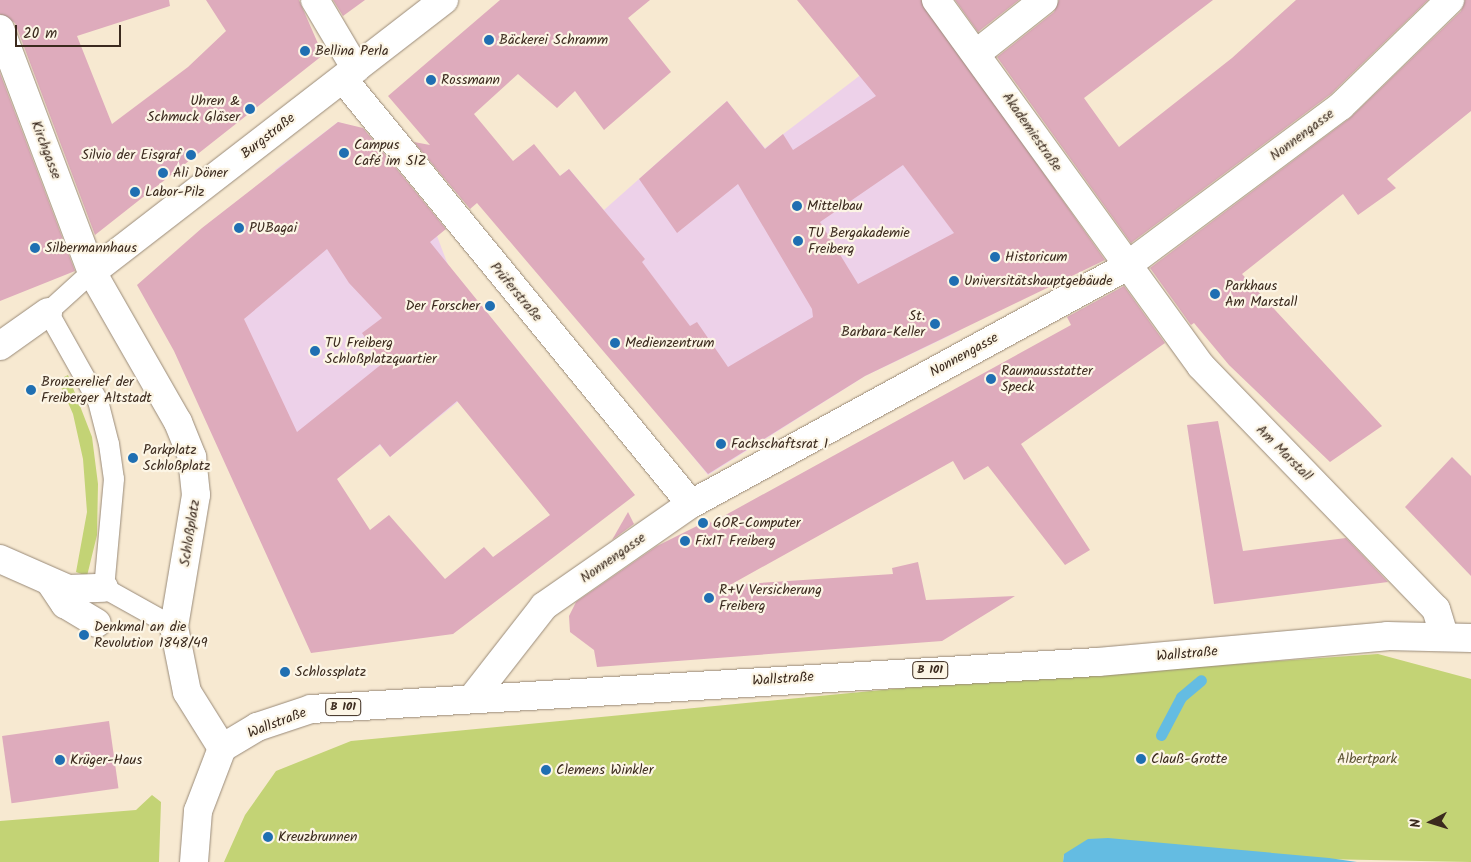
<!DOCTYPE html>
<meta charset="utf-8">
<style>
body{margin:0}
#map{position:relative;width:1471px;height:862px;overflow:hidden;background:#f7e9d1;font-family:Kalam,sans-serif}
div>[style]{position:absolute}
.built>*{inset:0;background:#edd1e9}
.green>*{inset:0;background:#c3d375}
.water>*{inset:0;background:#64bce2}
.stream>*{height:11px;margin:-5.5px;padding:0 5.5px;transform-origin:5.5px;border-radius:5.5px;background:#64bce2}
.building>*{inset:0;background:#deabbc;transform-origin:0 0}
.roads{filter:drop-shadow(0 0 1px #998a78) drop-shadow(0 0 1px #998a78)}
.service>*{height:20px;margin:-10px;padding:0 10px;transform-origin:10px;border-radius:10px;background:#fff}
.pedestrian>*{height:28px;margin:-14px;padding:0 14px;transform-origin:14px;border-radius:14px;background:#fff}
.minor>*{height:28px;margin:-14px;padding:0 14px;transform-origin:14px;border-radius:14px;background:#fff}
.primary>*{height:28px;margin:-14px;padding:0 14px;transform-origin:14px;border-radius:14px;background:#fff}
.dots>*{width:14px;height:14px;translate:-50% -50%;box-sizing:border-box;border:2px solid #fcf5e5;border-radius:50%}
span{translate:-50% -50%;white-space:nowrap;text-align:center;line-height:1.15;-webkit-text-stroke:4.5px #fcf5e5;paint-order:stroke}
.shield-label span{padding:1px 4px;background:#fcf5e5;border:1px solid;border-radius:4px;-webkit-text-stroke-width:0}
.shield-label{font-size:12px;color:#3b2a1e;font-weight:700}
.poi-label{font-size:14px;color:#3b2a1e}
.left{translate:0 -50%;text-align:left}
.right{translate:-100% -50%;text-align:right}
.street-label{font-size:14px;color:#3b2a1e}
.park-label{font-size:14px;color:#5d5434}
.north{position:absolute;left:1406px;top:797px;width:50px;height:50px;-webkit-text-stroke:4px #fcf5e5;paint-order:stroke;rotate:265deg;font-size:14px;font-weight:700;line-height:20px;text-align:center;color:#3b2a1e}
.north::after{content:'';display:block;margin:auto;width:18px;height:22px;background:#3b2a1e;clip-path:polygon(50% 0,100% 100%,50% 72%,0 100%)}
.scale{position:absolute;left:15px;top:25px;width:106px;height:22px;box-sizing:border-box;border:2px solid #3b2a1e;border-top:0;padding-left:6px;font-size:15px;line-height:18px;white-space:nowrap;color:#3b2a1e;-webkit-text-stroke:4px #fcf5e5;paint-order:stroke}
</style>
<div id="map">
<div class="built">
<div style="clip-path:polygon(926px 25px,1094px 253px,949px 336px,865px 376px,708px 475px,617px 363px,560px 176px,569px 169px,604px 210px,727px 101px,765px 148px)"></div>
<div style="clip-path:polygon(338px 122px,348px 125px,437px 236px,448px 265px,519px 352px,390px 457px,380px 445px,259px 537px,244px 319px,316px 232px,275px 170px)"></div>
</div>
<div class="green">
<div style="clip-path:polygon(68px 375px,92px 437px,98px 484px,97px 535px,87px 576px,76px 572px,87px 512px,83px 459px,73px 414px,58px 380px)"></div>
<div style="clip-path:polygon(1378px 654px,1471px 679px,1471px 862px,1064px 854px,1063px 862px,224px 862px,245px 815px,276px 771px,351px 741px,924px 686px)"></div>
<div style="clip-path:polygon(152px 795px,161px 802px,159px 862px,0 862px,0 821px,136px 810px)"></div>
</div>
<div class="water">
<div style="clip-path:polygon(1108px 838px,1329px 858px,1357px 862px,1063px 862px,1064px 854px,1088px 839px)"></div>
</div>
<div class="stream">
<div style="left:1161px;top:735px;width:43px;rotate:-62.2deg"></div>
<div style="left:1181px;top:697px;width:26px;rotate:-40deg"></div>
</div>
<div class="building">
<div style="clip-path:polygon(0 0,169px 0,170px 6px,77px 36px,112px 124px,188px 67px,226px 31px,206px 0,299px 0,323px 55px,95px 235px,15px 23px,0 14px)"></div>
<div style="clip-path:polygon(333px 0,365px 0,343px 16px)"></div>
<div style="clip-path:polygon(evenodd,500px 0,650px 0,628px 18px,671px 72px,604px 130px,575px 91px,557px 108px,518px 74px,474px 114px,513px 161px,534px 144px,560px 176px,569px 169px,645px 259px,642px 262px,690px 326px,697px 322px,728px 367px,813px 317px,812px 309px,738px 184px,677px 233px,639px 179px,727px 101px,765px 149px,783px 134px,793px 150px,876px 96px,797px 0,921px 0,1105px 260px,865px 376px,708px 474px,477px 203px,470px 209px,414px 142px,430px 145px,388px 96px,500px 0,903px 165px,954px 233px,858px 284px,820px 222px,903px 165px)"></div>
<div style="clip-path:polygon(955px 0,1019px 0,978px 32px)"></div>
<div style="clip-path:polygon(1059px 0,1213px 0,1084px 98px,1119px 147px,1232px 58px,1296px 0,1428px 0,1331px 94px,1131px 243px,997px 57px,1054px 12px)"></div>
<div style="clip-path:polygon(1465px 0,1471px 0,1471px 111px,1387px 179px,1396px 188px,1358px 215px,1343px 194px,1242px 274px,1382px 426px,1330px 462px,1229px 365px,1194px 323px,1191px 325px,1150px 268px,1350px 118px,1461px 11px)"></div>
<div style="clip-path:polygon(0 73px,75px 271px,0 301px)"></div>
<div style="clip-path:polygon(evenodd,338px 122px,363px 128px,446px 229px,430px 242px,635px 495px,453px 634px,311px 653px,174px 351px,137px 285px,202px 228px,338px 122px,327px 249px,349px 283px,382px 318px,362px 333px,383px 363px,297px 432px,244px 319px,327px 249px,338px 122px,457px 401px,550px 515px,493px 557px,484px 547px,445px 579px,389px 515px,370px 530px,337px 479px,380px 444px,390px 457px,457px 401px)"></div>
<div style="clip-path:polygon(1124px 286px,1165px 343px,1021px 444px,1090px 550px,1065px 565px,988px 466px,964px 480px,953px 461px,730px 585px,893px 574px,892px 568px,918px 562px,926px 600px,1015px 596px,942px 641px,597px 667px,594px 650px,570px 632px,569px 616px,576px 602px,657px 546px,709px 520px,711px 523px,1071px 325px,1067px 317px)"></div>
<div style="clip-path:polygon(1218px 421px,1243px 551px,1346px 538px,1388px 582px,1214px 604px,1187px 425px)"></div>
<div style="clip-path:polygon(1452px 457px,1471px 476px,1471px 576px,1405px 507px)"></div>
<div style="clip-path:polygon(628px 512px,634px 524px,612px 540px)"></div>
<div style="left:109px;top:721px;width:68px;height:108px;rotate:82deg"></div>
</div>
<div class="roads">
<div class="service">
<div style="left:92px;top:272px;width:59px;rotate:137.7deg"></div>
<div style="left:48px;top:312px;width:102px;rotate:60.7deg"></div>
<div style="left:98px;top:401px;width:44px;rotate:75.7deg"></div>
<div style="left:109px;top:444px;width:35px;rotate:82deg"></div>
<div style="left:114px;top:479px;width:109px;rotate:95.2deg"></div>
<div style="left:104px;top:588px;width:80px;rotate:29.1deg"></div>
</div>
<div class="pedestrian">
<div style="left:0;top:346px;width:59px;rotate:-35.3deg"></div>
<div style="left:0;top:559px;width:74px;rotate:23.8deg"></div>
<div style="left:68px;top:589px;width:36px;rotate:-2deg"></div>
<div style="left:50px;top:582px;width:27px;rotate:56deg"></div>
<div style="left:65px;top:604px;width:37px;rotate:31deg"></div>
</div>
<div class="minor">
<div style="left:315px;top:0;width:80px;rotate:59.3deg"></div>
<div style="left:936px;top:0;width:452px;rotate:54.1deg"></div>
<div style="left:1201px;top:366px;width:338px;rotate:46deg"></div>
<div style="left:1436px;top:609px;width:28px;rotate:73deg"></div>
<div style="left:0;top:29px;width:260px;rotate:69.3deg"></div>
<div style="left:92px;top:272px;width:173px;rotate:60.2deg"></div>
<div style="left:178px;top:422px;width:38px;rotate:68deg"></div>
<div style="left:192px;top:457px;width:38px;rotate:84deg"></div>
<div style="left:196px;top:495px;width:134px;rotate:99.5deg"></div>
<div style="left:174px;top:627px;width:66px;rotate:78.7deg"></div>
<div style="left:187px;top:692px;width:66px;rotate:58deg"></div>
<div style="left:977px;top:53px;width:85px;rotate:-38.3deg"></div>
<div style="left:343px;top:79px;width:549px;rotate:50.69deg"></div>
<div style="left:92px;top:272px;width:445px;rotate:-37.7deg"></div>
<div style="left:473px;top:697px;width:115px;rotate:-52deg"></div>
<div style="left:544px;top:606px;width:179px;rotate:-34.8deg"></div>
<div style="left:691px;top:504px;width:494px;rotate:-28.6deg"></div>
<div style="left:1125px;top:267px;width:269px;rotate:-36.7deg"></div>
<div style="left:1341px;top:106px;width:152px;rotate:-44.2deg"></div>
</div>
<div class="primary">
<div style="left:194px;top:862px;width:51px;rotate:-85.5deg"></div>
<div style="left:198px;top:811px;width:67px;rotate:-69.1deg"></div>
<div style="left:222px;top:748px;width:41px;rotate:-31deg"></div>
<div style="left:257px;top:727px;width:57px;rotate:-18.4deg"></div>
<div style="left:311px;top:709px;width:788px;rotate:-3.42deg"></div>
<div style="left:1098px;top:662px;width:290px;rotate:-5.1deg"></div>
<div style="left:1387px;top:636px;width:84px;rotate:1.4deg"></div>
</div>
</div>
<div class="dots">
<div style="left:489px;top:40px;background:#1f6fb2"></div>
<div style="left:305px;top:51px;background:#1f6fb2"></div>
<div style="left:431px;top:80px;background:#1f6fb2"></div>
<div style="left:250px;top:109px;background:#1f6fb2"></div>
<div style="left:344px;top:153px;background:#1f6fb2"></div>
<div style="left:191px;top:155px;background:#1f6fb2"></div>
<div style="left:163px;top:173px;background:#1f6fb2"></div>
<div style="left:135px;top:192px;background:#1f6fb2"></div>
<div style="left:797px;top:206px;background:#1f6fb2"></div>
<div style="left:239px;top:228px;background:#1f6fb2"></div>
<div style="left:798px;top:241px;background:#1f6fb2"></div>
<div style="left:35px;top:248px;background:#1f6fb2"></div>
<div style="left:995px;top:257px;background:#1f6fb2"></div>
<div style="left:954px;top:281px;background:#1f6fb2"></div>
<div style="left:1215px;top:294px;background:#1f6fb2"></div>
<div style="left:490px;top:306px;background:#1f6fb2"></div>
<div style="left:935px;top:324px;background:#1f6fb2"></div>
<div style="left:615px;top:343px;background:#1f6fb2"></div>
<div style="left:315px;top:351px;background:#1f6fb2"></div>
<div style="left:991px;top:379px;background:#1f6fb2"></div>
<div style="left:31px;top:390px;background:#1f6fb2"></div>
<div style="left:721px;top:444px;background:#1f6fb2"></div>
<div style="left:133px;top:458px;background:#1f6fb2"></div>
<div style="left:703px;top:523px;background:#1f6fb2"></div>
<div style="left:685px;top:541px;background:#1f6fb2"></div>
<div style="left:709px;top:598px;background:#1f6fb2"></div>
<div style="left:84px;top:635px;background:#1f6fb2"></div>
<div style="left:285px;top:672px;background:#1f6fb2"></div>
<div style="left:1141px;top:759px;background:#1f6fb2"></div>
<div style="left:60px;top:760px;background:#1f6fb2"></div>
<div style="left:546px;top:770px;background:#1f6fb2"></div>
<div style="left:268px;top:837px;background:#1f6fb2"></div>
</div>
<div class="shield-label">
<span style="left:930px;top:670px">B 101</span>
<span style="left:343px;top:707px">B 101</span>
</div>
<div class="poi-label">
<span class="left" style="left:499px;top:40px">Bäckerei Schramm</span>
<span class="left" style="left:315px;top:51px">Bellina Perla</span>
<span class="left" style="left:441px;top:80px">Rossmann</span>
<span class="right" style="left:240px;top:109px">Uhren &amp;<br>Schmuck Gläser</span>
<span class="left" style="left:354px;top:153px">Campus<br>Café im SIZ</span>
<span class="right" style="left:181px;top:155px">Silvio der Eisgraf</span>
<span class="left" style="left:173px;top:173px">Ali Döner</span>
<span class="left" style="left:145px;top:192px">Labor-Pilz</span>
<span class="left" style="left:807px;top:206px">Mittelbau</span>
<span class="left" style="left:249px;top:228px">PUBagai</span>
<span class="left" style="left:808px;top:241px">TU Bergakademie<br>Freiberg</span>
<span class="left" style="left:45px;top:248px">Silbermannhaus</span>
<span class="left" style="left:1005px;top:257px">Historicum</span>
<span class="left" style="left:964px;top:281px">Universitätshauptgebäude</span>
<span class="left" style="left:1225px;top:294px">Parkhaus<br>Am Marstall</span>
<span class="right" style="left:480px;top:306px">Der Forscher</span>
<span class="right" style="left:925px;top:324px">St.<br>Barbara-Keller</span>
<span class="left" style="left:325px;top:351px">TU Freiberg<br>Schloßplatzquartier</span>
<span class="left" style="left:625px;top:343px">Medienzentrum</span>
<span class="left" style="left:1001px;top:379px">Raumausstatter<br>Speck</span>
<span class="left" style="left:41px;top:390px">Bronzerelief der<br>Freiberger Altstadt</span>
<span class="left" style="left:731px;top:444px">Fachschaftsrat 1</span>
<span class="left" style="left:143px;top:458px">Parkplatz<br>Schloßplatz</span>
<span class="left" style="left:713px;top:523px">GOR-Computer</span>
<span class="left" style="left:695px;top:541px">FixIT Freiberg</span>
<span class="left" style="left:719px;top:598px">R+V Versicherung<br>Freiberg</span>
<span class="left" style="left:94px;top:635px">Denkmal an die<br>Revolution 1848/49</span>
<span class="left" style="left:295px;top:672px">Schlossplatz</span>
<span class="left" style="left:1151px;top:759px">Clauß-Grotte</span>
<span class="left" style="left:70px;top:760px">Krüger-Haus</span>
<span class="left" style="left:556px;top:770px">Clemens Winkler</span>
<span class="left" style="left:278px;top:837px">Kreuzbrunnen</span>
</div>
<div class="street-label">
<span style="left:1032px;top:132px;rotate:55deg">Akademiestraße</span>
<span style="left:1302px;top:135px;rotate:-37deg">Nonnengasse</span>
<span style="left:268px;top:136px;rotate:-38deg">Burgstraße</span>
<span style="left:46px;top:150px;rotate:69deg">Kirchgasse</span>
<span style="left:516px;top:292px;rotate:50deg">Prüferstraße</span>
<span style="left:964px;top:355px;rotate:-29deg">Nonnengasse</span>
<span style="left:1284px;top:453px;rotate:45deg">Am Marstall</span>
<span style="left:190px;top:533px;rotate:-81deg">Schloßplatz</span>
<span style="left:613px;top:558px;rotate:-35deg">Nonnengasse</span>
<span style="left:1187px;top:654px;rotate:-5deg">Wallstraße</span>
<span style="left:783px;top:679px;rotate:-4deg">Wallstraße</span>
<span style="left:277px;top:723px;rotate:-21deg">Wallstraße</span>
</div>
<div class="park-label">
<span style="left:1367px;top:759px">Albertpark</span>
</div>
<div class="north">N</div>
<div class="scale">20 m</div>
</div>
